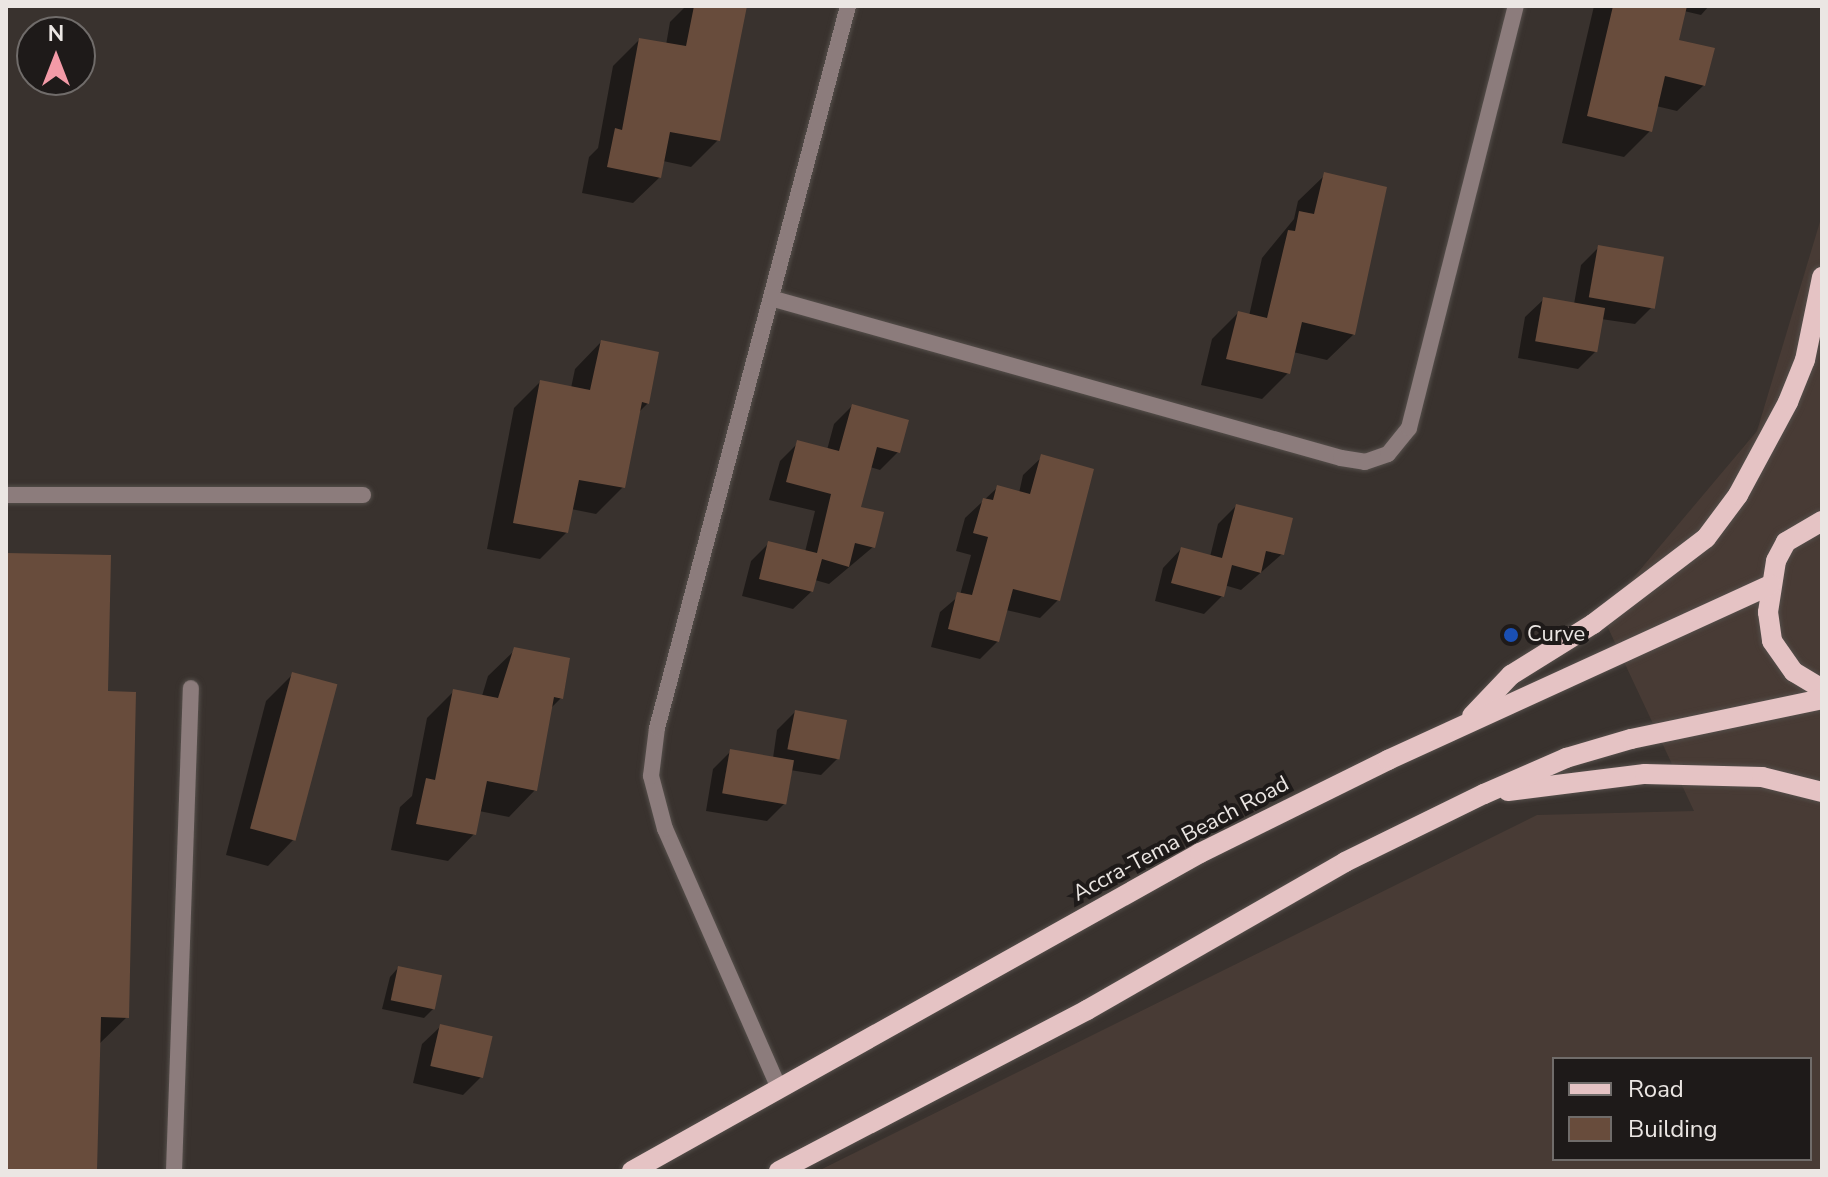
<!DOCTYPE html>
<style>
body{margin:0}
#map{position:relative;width:1828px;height:1177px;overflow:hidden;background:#39322e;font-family:"Nunito Sans",sans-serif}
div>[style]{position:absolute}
.built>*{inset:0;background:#483b35}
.shadow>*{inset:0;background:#0007}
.building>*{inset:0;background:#684c3c;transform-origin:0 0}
.roads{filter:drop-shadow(0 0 2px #554f4b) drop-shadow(0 0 2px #554f4b)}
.lane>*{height:16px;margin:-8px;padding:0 8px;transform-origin:8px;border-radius:8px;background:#8c7c7c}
.street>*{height:16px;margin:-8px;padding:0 8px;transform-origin:8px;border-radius:8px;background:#8c7c7c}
.primary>*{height:20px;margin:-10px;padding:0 10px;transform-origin:10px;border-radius:10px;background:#e5c3c4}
.dots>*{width:22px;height:22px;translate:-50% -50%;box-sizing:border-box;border:4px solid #1e1a19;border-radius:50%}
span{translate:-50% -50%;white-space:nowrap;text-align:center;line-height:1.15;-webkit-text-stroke:8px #1e1a19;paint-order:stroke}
.poi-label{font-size:22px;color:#ebe6e3}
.left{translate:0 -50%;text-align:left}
.street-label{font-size:22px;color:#ebe6e3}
.frame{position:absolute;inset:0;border:8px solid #ebe6e3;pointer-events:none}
.legend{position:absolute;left:1552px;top:1057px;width:260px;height:104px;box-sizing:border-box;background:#1e1a19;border:2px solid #706c6a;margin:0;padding:10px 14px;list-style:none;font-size:24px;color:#ebe6e3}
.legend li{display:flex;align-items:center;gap:16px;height:40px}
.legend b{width:40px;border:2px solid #706c6a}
.north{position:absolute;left:16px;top:16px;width:80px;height:80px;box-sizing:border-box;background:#1e1a19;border:2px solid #706c6a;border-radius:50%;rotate:0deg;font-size:22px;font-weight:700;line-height:32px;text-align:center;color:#ebe6e3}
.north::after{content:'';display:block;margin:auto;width:28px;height:36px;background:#f39aa7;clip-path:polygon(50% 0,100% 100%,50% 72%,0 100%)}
</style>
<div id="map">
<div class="built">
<div style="clip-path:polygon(evenodd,1822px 215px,1822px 1171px,818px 1171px,1537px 815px,1694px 811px,1602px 615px,1757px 431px,1822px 215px,1554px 1059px,1810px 1059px,1810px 1159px,1554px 1159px,1554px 1059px)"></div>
</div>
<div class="shadow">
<div style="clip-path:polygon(686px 6px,745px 6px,718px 140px,691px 167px,663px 161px,660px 177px,633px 203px,582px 193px,589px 157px,598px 148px,613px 66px,639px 40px,666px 45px,670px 22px)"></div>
<div style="clip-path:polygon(1594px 6px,1709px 6px,1701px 15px,1684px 11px,1676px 41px,1704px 85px,1677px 111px,1656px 106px,1650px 131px,1624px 157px,1562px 143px)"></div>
<div style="clip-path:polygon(1325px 175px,1354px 334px,1327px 360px,1293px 352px,1288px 373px,1262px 399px,1201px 385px,1212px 339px,1238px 313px,1249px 316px,1262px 258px,1294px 219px,1298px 201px)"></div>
<div style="clip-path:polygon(1599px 247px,1653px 306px,1635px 324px,1601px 319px,1596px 351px,1578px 369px,1518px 358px,1525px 317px,1544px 299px,1574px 304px,1581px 265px)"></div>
<div style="clip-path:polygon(601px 342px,648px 403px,638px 413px,623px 487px,596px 514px,571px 509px,567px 532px,540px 559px,487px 549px,514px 408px,540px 382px,571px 388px,575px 369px)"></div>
<div style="clip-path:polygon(852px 406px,898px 452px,880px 470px,870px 467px,859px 508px,873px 547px,829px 584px,815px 580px,812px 591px,793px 609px,742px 596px,751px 561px,769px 543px,805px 552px,815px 511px,769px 500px,780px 461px,798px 443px,827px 450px,834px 424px)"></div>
<div style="clip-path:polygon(1042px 457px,1058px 600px,1040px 618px,1006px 610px,998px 641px,980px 659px,931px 647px,940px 612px,960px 595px,971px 555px,956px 551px,965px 518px,998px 487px,1019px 493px,1023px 475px)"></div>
<div style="clip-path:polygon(1236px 506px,1282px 554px,1241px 590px,1224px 585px,1222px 596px,1204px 614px,1155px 601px,1163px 568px,1181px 549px,1210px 557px,1218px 524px)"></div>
<div style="clip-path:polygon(6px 555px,106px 693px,127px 1017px,98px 1045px,95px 1171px,6px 1171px)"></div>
<div style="clip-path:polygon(515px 650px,561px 698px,550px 709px,535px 790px,509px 817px,479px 811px,474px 834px,448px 861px,391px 850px,400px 807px,412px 796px,427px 718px,454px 691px,482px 696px,488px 676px)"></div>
<div style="clip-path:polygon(293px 674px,294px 839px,268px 866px,226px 855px,266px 701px)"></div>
<div style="clip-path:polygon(795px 712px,839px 757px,821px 775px,790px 770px,785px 803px,767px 821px,706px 811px,713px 769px,731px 751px,773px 758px,777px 730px)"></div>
<div style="clip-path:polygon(398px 968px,433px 1009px,424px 1018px,382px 1009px,390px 977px)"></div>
<div style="clip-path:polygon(441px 1026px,481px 1077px,463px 1095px,413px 1083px,422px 1044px)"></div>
</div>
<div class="building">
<div style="clip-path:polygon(694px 6px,747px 6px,720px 141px,670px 132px,661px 178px,607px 167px,615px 128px,622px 130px,639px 38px,686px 46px)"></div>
<div style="clip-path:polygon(1613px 6px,1687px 6px,1679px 40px,1715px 48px,1705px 86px,1665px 76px,1652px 132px,1587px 116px)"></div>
<div style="clip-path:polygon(1324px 172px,1387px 187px,1355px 335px,1302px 322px,1290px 374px,1226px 359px,1238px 311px,1267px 318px,1288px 230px,1295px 231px,1299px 211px,1314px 214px)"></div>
<div style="left:1598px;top:245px;width:67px;height:53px;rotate:10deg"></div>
<div style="left:1543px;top:297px;width:63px;height:45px;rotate:10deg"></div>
<div style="clip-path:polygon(601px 340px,659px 352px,649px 404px,642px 402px,625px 488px,579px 480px,568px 533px,513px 523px,540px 380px,590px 390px)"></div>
<div style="clip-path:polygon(852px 404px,909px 420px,900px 453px,877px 447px,861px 507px,884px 512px,875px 548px,855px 543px,849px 567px,822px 559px,813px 592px,759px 579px,768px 541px,817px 553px,831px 494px,786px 482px,797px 440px,839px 451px)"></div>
<div style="clip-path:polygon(1041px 454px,1094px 469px,1060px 601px,1013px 589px,999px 642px,948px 629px,957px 592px,972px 595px,988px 537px,973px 533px,983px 498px,993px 500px,997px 485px,1030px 494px)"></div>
<div style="clip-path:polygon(1236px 504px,1293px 518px,1284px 555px,1266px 551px,1261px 573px,1232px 565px,1224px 597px,1171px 583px,1181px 547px,1222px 558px)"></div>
<div style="clip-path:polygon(6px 553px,111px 555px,108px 691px,136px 692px,129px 1018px,101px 1017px,97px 1171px,6px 1171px)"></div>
<div style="clip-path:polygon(514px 647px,570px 658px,563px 699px,554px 697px,537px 791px,487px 781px,476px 835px,416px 824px,426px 778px,435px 780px,453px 689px,498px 698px)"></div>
<div style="left:292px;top:672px;width:47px;height:162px;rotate:15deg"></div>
<div style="left:795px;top:710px;width:53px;height:40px;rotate:11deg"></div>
<div style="left:730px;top:749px;width:65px;height:45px;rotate:10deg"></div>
<div style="left:398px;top:966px;width:45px;height:35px;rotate:12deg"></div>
<div style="left:440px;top:1024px;width:54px;height:43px;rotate:13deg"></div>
</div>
<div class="roads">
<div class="lane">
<div style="left:6px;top:495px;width:357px"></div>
<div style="left:174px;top:1171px;width:483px;rotate:-88deg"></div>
</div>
<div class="street">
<div style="left:774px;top:299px;width:589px;rotate:15.66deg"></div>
<div style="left:1341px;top:458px;width:24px;rotate:9deg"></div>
<div style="left:1365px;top:462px;width:24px;rotate:-19deg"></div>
<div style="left:1388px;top:454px;width:33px;rotate:-51deg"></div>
<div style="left:1409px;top:428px;width:435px;rotate:-75.8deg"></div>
<div style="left:778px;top:1086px;width:281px;rotate:-113.7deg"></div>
<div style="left:665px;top:829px;width:55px;rotate:-104.8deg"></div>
<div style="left:651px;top:776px;width:48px;rotate:-82.9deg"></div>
<div style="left:657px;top:728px;width:747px;rotate:-75.18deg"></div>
</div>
<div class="primary">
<div style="left:1822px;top:521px;width:42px;rotate:149.7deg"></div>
<div style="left:1786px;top:542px;width:21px;rotate:118deg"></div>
<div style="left:1776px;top:561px;width:52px;rotate:98.9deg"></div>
<div style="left:1768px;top:612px;width:29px;rotate:82deg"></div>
<div style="left:1772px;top:641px;width:38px;rotate:55deg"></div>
<div style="left:1794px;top:672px;width:33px;rotate:31deg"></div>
<div style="left:1472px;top:716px;width:57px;rotate:-46.4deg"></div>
<div style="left:1511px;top:675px;width:97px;rotate:-31.9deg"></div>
<div style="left:1593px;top:624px;width:142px;rotate:-37.3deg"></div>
<div style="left:1706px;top:538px;width:54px;rotate:-53.3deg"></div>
<div style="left:1738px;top:495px;width:106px;rotate:-61.7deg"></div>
<div style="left:1788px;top:402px;width:45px;rotate:-68deg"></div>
<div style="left:1805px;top:360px;width:85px;rotate:-78.4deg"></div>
<div style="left:1508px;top:791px;width:138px;rotate:-7.1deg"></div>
<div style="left:1645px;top:774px;width:117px;rotate:1.5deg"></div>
<div style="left:1762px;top:777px;width:62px;rotate:14deg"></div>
<div style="left:632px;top:1171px;width:651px;rotate:-29.24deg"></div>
<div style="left:1200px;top:853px;width:210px;rotate:-26.3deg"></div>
<div style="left:1388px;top:760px;width:421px;rotate:-24.6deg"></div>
<div style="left:779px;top:1171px;width:348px;rotate:-27.6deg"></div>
<div style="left:1087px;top:1010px;width:297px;rotate:-29.8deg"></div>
<div style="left:1345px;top:862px;width:155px;rotate:-26.1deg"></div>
<div style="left:1484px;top:794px;width:90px;rotate:-23.7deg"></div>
<div style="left:1566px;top:758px;width:68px;rotate:-16.3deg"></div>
<div style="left:1631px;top:739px;width:195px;rotate:-11.8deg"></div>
</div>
</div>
<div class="dots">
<div style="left:1511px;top:635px;background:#1a4fb4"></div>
</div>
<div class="poi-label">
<span class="left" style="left:1527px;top:635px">Curve</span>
</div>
<div class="street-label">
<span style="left:1181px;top:839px;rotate:-28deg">Accra-Tema Beach Road</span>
</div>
<div class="frame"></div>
<ul class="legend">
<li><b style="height:10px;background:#e5c3c4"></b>Road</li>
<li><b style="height:22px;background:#684c3c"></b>Building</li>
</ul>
<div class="north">N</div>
</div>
